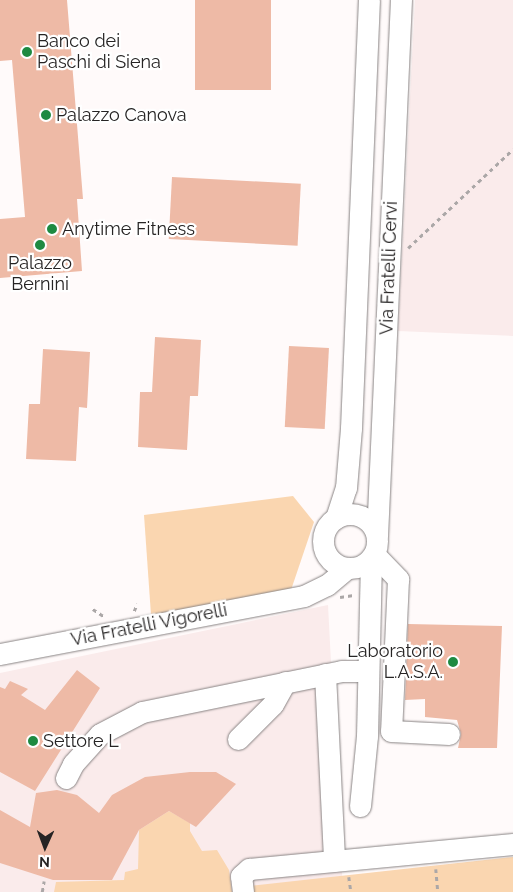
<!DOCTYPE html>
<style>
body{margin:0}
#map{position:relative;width:513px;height:892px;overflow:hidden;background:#fffafa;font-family:Raleway,sans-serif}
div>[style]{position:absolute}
.built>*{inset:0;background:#faebeb}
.green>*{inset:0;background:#fad6b0}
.building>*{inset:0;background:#eebaa6;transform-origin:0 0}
.path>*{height:2.5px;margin-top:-1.25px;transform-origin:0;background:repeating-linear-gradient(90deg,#aba7a7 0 4px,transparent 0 8px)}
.roads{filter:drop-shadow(0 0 1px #898484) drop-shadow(0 0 1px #898484)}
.minor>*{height:21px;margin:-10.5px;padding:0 10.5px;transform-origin:10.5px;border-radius:10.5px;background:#fff}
.minor>.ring{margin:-10.5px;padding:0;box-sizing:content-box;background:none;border:21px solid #fff;border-radius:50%}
.dots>*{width:14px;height:14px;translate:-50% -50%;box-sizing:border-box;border:2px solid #fff;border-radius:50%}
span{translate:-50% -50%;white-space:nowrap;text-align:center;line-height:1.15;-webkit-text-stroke:4.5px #fff;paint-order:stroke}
.poi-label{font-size:18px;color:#262424}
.left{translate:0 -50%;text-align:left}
.right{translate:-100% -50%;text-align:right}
.street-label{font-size:18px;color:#262424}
.north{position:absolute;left:20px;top:822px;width:50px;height:50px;-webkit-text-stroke:4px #fff;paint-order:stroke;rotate:182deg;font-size:14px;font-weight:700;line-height:20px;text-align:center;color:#262424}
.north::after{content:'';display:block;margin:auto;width:18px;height:22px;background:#262424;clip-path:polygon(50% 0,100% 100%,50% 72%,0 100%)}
</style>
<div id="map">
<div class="built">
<div style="clip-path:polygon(415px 0,513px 0,513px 336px,398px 331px)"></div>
<div style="clip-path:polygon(328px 605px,343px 892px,0 892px,0 673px)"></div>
</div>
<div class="green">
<div style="clip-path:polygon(293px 496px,314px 522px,291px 590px,151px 615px,144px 515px)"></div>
<div style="clip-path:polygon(169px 811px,190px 823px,190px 831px,202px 851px,217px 850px,229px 870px,232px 892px,54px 892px,56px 882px,124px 880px,125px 872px,138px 869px,139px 830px)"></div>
<div style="clip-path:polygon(513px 857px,513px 892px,251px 892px,250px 886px)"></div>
</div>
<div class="building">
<div style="clip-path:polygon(0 0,67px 0,83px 199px,77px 199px,82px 271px,0 278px,0 219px,25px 217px,12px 60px,0 61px)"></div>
<div style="left:195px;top:0;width:76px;height:90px"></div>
<div style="left:172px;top:177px;width:129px;height:62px;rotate:3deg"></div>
<div style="clip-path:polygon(155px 337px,201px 340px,198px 396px,190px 396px,187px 450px,138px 447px,140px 392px,152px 392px)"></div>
<div style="left:289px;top:346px;width:40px;height:81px;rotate:3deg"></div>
<div style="clip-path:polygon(43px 349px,90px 352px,87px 408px,79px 407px,76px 461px,26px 459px,29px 404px,40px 404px)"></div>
<div style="clip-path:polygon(408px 624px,502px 626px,497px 748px,458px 748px,461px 734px,457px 720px,425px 717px,425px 699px,405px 700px)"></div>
<div style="clip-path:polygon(77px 670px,100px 688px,35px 791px,0 772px,0 687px,5px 689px,10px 681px,28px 689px,21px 695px,45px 710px)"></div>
<div style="clip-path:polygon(190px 772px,216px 772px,236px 784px,196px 827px,169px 811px,139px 830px,112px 880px,53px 880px,0 863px,0 810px,30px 827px,36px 793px,57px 790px,77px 795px,99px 813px,112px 795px,145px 777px)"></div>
</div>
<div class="path">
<div style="left:408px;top:248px;width:144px;rotate:-43.3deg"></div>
<div style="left:340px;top:597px;width:14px;rotate:-8deg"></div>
<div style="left:93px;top:609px;width:14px;rotate:34deg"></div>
<div style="left:134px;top:611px;width:8px;rotate:-67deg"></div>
<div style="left:436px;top:869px;width:23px;rotate:85deg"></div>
<div style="left:349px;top:877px;width:15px;rotate:82deg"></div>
<div style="left:42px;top:892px;width:11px;rotate:-80deg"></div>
</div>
<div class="roads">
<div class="minor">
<div class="ring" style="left:323px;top:514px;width:33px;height:33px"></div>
<div style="left:336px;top:518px;width:32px;rotate:-72deg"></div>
<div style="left:346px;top:488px;width:60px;rotate:-85.2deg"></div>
<div style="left:351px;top:428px;width:428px;rotate:-87.6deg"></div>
<div style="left:377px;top:536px;width:537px;rotate:-87.44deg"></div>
<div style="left:374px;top:554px;width:35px;rotate:46deg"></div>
<div style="left:398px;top:579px;width:152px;rotate:92.6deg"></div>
<div style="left:391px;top:731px;width:58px;rotate:3deg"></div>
<div style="left:0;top:654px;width:309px;rotate:-10.8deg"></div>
<div style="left:304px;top:596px;width:25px;rotate:-26deg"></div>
<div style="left:327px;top:585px;width:26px;rotate:-40deg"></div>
<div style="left:325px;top:674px;width:187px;rotate:87.2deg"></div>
<div style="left:238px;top:739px;width:49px;rotate:-45deg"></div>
<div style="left:273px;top:704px;width:25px;rotate:-61deg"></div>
<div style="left:66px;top:778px;width:16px;rotate:-63deg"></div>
<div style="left:73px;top:764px;width:40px;rotate:-48deg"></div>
<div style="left:100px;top:734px;width:47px;rotate:-27.6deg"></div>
<div style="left:142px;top:712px;width:204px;rotate:-11.6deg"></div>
<div style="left:342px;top:671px;width:26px"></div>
<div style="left:360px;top:806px;width:70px;rotate:-84.3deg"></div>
<div style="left:367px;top:736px;width:178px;rotate:-88.7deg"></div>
<div style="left:243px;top:892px;width:16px;rotate:-97deg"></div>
<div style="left:241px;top:876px;width:11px;rotate:-41deg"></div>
<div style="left:249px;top:869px;width:265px;rotate:-5.4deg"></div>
</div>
</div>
<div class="dots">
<div style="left:27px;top:52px;background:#1e8a41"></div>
<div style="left:46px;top:115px;background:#1e8a41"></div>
<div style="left:52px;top:229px;background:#1e8a41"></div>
<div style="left:40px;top:245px;background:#1e8a41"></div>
<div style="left:453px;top:662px;background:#1e8a41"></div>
<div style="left:33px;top:741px;background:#1e8a41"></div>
</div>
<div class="poi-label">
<span class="left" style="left:37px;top:52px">Banco dei<br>Paschi di Siena</span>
<span class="left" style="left:56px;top:115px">Palazzo Canova</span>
<span class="left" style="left:62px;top:229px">Anytime Fitness</span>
<span style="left:40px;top:274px">Palazzo<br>Bernini</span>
<span class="right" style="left:443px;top:662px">Laboratorio<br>L.A.S.A.</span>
<span class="left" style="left:43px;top:741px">Settore L</span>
</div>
<div class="street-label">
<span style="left:389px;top:268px;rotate:-88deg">Via Fratelli Cervi</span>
<span style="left:149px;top:625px;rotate:-11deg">Via Fratelli Vigorelli</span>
</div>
<div class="north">N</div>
</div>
